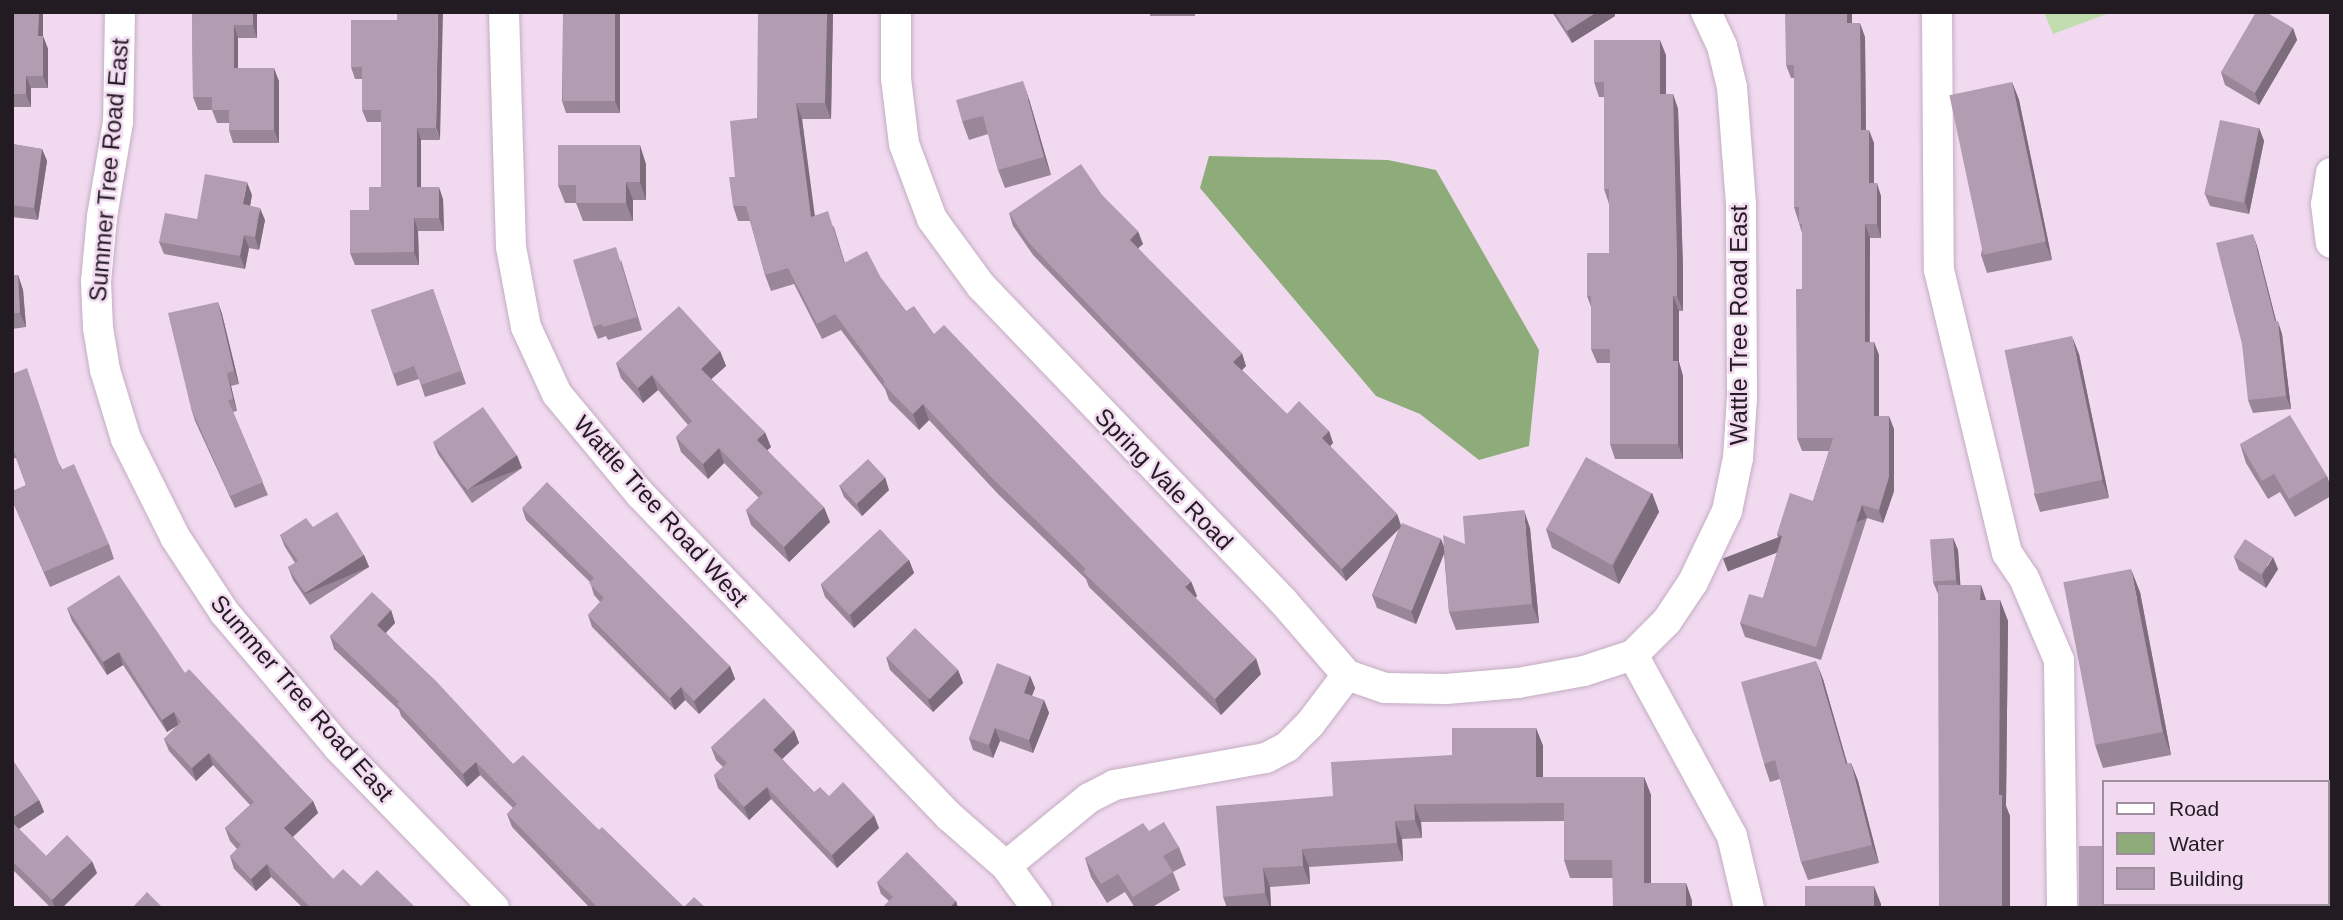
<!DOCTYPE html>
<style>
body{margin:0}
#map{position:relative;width:2343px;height:920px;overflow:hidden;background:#f1daf0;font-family:Helvetica,sans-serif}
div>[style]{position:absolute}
.green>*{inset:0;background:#c1dcaf}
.water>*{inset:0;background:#8eac7a}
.roads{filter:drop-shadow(0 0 2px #c3adc1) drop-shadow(0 0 2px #c3adc1)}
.street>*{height:30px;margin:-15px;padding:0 15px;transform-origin:15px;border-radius:15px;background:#fff}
.wall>*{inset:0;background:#998698;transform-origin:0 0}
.shaded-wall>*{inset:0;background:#7d6d7c;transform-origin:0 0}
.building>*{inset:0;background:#b29cb1;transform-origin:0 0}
span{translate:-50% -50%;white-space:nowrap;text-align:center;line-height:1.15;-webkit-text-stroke:5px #f1daf0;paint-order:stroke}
.street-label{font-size:24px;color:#231b22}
.frame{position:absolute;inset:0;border:14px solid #231b22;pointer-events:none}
.legend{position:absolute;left:2102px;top:780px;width:228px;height:126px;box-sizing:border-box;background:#f1daf0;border:2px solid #9f8e9e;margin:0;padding:9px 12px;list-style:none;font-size:21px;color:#231b22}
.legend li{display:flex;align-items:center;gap:14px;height:35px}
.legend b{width:35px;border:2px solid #9f8e9e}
</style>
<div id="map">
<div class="green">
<div style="clip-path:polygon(2044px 12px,2112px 12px,2053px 34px)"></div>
</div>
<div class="water">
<div style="clip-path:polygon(1209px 156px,1388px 160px,1436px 170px,1539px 350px,1529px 446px,1479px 460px,1420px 414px,1376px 396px,1200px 188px)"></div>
</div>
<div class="roads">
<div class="street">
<div style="left:120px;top:12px;width:110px;rotate:91deg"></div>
<div style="left:118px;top:122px;width:96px;rotate:99.6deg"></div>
<div style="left:102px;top:217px;width:65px;rotate:95.3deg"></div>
<div style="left:96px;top:282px;width:46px;rotate:87.5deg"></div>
<div style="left:98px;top:328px;width:43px;rotate:80.5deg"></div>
<div style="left:105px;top:370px;width:72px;rotate:73.1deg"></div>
<div style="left:126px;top:439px;width:110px;rotate:63.4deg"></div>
<div style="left:175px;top:537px;width:90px;rotate:56.8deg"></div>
<div style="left:224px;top:612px;width:177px;rotate:49.8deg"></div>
<div style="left:338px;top:747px;width:224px;rotate:45.9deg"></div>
<div style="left:504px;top:12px;width:235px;rotate:88.3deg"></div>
<div style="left:511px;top:247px;width:81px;rotate:79.4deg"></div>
<div style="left:526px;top:327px;width:74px;rotate:65.2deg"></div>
<div style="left:557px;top:394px;width:130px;rotate:50.3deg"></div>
<div style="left:640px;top:494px;width:448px;rotate:46.2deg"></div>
<div style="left:950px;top:817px;width:74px;rotate:41.2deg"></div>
<div style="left:1006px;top:866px;width:52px;rotate:53.6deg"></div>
<div style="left:896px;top:12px;width:66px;rotate:90deg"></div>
<div style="left:896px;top:78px;width:66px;rotate:83.1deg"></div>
<div style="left:904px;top:144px;width:80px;rotate:69.5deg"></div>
<div style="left:932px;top:219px;width:83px;rotate:53.8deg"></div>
<div style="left:981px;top:286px;width:436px;rotate:46.2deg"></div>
<div style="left:1283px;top:601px;width:98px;rotate:49.1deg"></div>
<div style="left:1347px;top:675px;width:40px;rotate:18.9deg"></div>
<div style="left:1385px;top:688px;width:61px;rotate:0.9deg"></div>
<div style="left:1446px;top:689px;width:72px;rotate:-4.8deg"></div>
<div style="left:1518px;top:683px;width:67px;rotate:-10.3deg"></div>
<div style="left:1584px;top:671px;width:52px;rotate:-18.1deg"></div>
<div style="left:1633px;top:655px;width:48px;rotate:-45deg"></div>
<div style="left:1667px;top:621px;width:47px;rotate:-56.3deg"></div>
<div style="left:1693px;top:582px;width:79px;rotate:-64.4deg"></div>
<div style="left:1727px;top:511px;width:54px;rotate:-78.3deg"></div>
<div style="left:1738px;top:458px;width:60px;rotate:-86.2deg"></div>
<div style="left:1742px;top:398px;width:194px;rotate:-90.3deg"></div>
<div style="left:1741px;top:204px;width:117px;rotate:-94.4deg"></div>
<div style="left:1732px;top:87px;width:42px;rotate:-103.7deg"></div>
<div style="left:1722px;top:46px;width:38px;rotate:-115deg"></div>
<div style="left:1937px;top:12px;width:258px;rotate:89.6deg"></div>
<div style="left:1939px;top:270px;width:291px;rotate:76.5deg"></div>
<div style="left:2007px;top:553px;width:30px;rotate:56deg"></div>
<div style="left:2024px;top:578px;width:89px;rotate:66.9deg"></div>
<div style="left:2059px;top:660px;width:248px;rotate:89.3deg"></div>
<div style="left:2331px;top:173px;width:31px;rotate:99deg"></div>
<div style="left:2326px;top:204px;width:39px;rotate:83deg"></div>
<div style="left:1633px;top:655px;width:206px;rotate:61.3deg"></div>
<div style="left:1732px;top:836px;width:74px;rotate:76.7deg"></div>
<div style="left:1006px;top:866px;width:107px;rotate:-39.3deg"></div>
<div style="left:1089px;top:798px;width:28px;rotate:-27deg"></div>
<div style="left:1114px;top:785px;width:154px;rotate:-10.1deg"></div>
<div style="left:1266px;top:758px;width:24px;rotate:-28deg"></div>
<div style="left:1287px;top:747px;width:33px;rotate:-45deg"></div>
<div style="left:1310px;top:724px;width:61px;rotate:-52.9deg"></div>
</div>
</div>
<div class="wall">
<div style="clip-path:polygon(12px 12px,43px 12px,43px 36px,48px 49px,48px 88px,31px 88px,31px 107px,12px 107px)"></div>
<div style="clip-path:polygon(192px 12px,257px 12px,257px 38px,238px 38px,238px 68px,279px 81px,279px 143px,233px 143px,229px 130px,229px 123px,217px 123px,212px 110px,198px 110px,193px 97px)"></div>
<div style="clip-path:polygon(563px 12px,642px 12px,642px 13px,620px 13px,620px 113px,566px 113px,562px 101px)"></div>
<div style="clip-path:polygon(833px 12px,831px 119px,802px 119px,814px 215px,834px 227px,845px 263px,881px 278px,906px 311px,934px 334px,1197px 596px,1195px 598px,1261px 674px,1221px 715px,1089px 587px,1086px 579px,999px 495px,929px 420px,919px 430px,889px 400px,885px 389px,841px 330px,822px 339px,794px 284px,771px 291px,765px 275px,750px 221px,738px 221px,733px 206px,735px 177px,757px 118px)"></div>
<div style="left:1150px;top:12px;width:45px;height:4px"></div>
<div style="left:1378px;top:12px;width:65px;height:1px"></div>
<div style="clip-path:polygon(1552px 12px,1614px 12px,1615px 16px,1572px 43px)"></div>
<div style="clip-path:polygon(1852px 12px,1852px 23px,1865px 37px,1866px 130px,1874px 143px,1874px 183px,1881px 196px,1881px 238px,1870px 238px,1870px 342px,1874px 342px,1879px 355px,1879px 416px,1894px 429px,1894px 491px,1883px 523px,1867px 518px,1821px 660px,1745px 637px,1740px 623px,1763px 598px,1780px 543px,1777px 534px,1813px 501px,1829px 451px,1802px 451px,1797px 438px,1802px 289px,1802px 233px,1794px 207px,1794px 78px,1791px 78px,1786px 65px)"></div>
<div style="clip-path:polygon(397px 20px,440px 140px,421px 140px,421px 187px,443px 199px,444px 231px,418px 231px,419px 265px,355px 265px,350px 253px,369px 210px,381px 187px,381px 122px,367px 122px,362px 110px,362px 79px,355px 79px,351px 67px)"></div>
<div style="clip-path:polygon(2293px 28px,2297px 40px,2259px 105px,2225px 85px,2221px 72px)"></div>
<div style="clip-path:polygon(1666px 55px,1666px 94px,1673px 94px,1678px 109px,1683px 268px,1683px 311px,1679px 311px,1679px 362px,1683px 376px,1683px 459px,1615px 459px,1610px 444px,1610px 363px,1597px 363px,1591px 349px,1591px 307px,1587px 296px,1609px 253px,1609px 204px,1604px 189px,1604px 97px,1599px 97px,1594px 82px)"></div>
<div style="clip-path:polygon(2012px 82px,2019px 100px,2052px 260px,1987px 273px,1981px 255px)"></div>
<div style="clip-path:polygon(1029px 99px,1051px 175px,1005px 188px,998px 170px,988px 134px,969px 140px,962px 121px)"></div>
<div style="clip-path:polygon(2259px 128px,2264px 141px,2249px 214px,2210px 206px,2205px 194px)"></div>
<div style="clip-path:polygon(12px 144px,42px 149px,47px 161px,38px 220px,12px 217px)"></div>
<div style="clip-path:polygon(646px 164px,646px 200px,633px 200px,633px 221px,583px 221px,576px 203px,565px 203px,558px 185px)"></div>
<div style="clip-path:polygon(252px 195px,250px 206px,265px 220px,259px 250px,249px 248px,245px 269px,164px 254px,159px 242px,197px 219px)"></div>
<div style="clip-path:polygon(1102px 195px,1143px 244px,1138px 248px,1246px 366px,1242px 370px,1287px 414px,1329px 431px,1333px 443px,1330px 446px,1397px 514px,1401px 525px,1441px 539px,1444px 546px,1465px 544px,1530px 528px,1539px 623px,1456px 630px,1449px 612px,1444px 554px,1416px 624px,1377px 608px,1372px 595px,1399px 529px,1346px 581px,1033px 255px,1013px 226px,1009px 213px)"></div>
<div style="clip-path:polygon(2257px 246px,2276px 321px,2282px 334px,2291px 409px,2253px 413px,2248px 400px)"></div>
<div style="clip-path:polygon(621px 260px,642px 330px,608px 340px,606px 336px,598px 339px,593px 327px)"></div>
<div style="clip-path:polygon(12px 275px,18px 275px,23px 290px,26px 327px,12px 329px)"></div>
<div style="clip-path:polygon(433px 289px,466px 384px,425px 397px,419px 379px,397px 386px,371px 310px)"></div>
<div style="clip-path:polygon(218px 302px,222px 314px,239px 384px,231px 386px,237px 411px,233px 412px,268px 495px,235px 508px,195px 421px,191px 408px)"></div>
<div style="clip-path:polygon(720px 351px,726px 366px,711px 379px,771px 447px,767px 450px,830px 522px,789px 562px,751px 525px,746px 510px,759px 498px,724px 463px,708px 479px,681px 452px,676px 437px,688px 425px,658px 390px,643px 403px,621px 378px,616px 363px)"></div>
<div style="clip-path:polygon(2079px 354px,2109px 498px,2040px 512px,2034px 494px)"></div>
<div style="clip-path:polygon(12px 374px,62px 469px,109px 544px,114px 559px,50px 587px,12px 500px,26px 485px,16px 458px,12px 459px)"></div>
<div style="clip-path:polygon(433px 442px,522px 468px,472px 503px,438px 454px)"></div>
<div style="clip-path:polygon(2240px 444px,2327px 476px,2331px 487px,2331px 496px,2295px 517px,2280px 492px,2268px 499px,2246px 463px)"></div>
<div style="clip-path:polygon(839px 485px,889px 490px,862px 516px,844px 497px)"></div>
<div style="clip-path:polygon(1652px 493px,1659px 512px,1619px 584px,1552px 548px,1546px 529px)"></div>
<div style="clip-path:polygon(522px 508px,730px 666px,735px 679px,699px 714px,685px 700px,675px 710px,592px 627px,588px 615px,600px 602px,594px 595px,590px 582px,526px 520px)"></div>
<div style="clip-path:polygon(313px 527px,364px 555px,369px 567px,310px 605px,293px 580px,288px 567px,295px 563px,285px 547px,280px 535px)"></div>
<div style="clip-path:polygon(1953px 538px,1958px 550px,1960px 585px,1981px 585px,1986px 600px,2000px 600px,2008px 621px,2006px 806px,2010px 816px,2010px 908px,1938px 594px,1933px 582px)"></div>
<div style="clip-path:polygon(2234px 557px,2278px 569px,2266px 588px,2239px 570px)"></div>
<div style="clip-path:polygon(909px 560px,914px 573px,854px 628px,825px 597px,821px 585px)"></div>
<div style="clip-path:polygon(2140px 592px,2171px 755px,2103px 768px,2095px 745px)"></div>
<div style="clip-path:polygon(67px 608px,185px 673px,313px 801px,318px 813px,293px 837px,333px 879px,361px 886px,416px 908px,303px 908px,271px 877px,256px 891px,234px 869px,230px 856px,237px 849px,230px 841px,225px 828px,250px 805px,213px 765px,196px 781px,169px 751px,164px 739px,178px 725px,167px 732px,123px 665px,107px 675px,72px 621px)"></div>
<div style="clip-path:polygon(391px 610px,395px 623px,386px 633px,513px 764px,599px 830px,684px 907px,706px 908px,590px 908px,512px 827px,507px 814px,513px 808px,480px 775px,467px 787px,401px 716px,399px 710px,334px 649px,330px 636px)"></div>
<div style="clip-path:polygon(886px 657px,958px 670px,963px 683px,933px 712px,890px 670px)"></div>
<div style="clip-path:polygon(1030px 676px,1035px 688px,1032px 696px,1044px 700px,1049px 713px,1033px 753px,1000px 741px,993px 758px,973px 750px,969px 738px)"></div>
<div style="clip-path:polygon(1823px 679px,1847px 764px,1851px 763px,1858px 781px,1879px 863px,1808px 880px,1801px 862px,1780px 779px,1770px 782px,1764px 764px)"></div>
<div style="clip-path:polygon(1536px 728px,1543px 746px,1543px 777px,1644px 777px,1651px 795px,1651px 883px,1686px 883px,1692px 901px,1612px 878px,1570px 878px,1564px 860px,1564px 821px,1421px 822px,1422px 838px,1402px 839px,1403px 861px,1309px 867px,1310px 884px,1270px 887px,1271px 908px,1227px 908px,1223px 897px,1333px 796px,1452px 755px)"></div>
<div style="clip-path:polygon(794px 730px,799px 743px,782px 759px,814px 792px,829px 796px,879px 828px,837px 868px,771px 799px,749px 820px,718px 788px,714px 775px,723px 767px,716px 760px,711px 747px)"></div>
<div style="clip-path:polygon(12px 759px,39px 800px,44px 812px,19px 829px,46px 856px,97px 873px,62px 908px,51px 908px,12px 869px)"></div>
<div style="clip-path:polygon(1149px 831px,1179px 847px,1186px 865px,1173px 872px,1180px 890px,1151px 908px,1135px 908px,1125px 892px,1107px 903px,1091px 877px,1085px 858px)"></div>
<div style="clip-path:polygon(877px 882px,956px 901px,958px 908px,882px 908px,889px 901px,881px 894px)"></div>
</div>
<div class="shaded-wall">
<div style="clip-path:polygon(39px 12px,43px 12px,43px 49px,38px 36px)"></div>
<div style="clip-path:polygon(253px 12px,257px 12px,257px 38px,253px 25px)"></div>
<div style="clip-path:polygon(438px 12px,443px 12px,440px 140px,436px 128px)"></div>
<div style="clip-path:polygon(615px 12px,619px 12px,620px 13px,620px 113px,615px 101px)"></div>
<div style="clip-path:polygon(827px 12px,833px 12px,831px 119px,825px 103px)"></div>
<div style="clip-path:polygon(1597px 12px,1614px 12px,1615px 16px,1572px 43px,1567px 31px)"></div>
<div style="clip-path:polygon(1847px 12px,1852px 12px,1852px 37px,1847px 23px)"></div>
<div style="clip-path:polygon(1860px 23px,1865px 37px,1866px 143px,1861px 130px)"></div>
<div style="clip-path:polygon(234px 25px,238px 38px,238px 81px,234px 68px)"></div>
<div style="clip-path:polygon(2293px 28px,2297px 40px,2259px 105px,2255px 93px)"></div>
<div style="clip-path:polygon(43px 36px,48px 49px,48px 88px,43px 76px)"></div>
<div style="clip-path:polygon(1660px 40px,1666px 55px,1666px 109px,1660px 94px)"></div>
<div style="clip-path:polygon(274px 68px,279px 81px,279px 143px,274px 130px)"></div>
<div style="clip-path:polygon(26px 76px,31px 88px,31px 107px,26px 94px)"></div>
<div style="clip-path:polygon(1023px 81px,1029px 99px,1051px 175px,1044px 157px)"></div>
<div style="clip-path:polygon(2012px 82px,2019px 100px,2052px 260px,2045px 242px)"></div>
<div style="clip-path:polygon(1673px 94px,1678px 109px,1683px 268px,1683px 311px,1677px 296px)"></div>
<div style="clip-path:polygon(796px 103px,802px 119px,817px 232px,811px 217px)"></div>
<div style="clip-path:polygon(417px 128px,421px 140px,421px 199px,417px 187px)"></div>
<div style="clip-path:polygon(2259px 128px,2264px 141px,2249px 214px,2245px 202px)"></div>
<div style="clip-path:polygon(1869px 130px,1874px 143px,1874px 196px,1869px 183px)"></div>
<div style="clip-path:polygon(640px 145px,646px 164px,646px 200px,640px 182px)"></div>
<div style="clip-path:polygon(42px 149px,47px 161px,38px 220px,34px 208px)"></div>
<div style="clip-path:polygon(247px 182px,252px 195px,248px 217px,243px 204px)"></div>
<div style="clip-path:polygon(626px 182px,633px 200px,633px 221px,626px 203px)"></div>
<div style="clip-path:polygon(1877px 183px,1881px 196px,1881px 238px,1877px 224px)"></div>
<div style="clip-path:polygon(439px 187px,443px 199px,444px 231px,439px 218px)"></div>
<div style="clip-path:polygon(260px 208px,265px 220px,259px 250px,255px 237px)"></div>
<div style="clip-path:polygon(414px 218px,418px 231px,419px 265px,414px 252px)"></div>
<div style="clip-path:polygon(1865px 224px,1870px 238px,1869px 355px,1865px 342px)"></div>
<div style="clip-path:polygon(1138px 231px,1143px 244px,1134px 252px,1130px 240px)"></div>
<div style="clip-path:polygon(2253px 234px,2257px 246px,2279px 332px,2278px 321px,2282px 334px,2291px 409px,2286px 396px,2275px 321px)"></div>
<div style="clip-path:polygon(244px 235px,249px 248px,245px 269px,240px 256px)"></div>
<div style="clip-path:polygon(18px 275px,23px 290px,26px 327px,20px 313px)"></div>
<div style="clip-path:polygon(1673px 296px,1679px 311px,1679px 362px,1683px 376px,1683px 459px,1678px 444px,1673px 361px)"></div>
<div style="clip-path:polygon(218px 302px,222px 314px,239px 384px,234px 371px)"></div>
<div style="clip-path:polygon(2072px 336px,2079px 354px,2109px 498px,2102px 480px)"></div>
<div style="clip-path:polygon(1874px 342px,1879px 355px,1879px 429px,1874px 416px)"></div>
<div style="clip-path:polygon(720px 351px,726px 366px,706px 384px,701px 369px)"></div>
<div style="clip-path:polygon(1242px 353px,1246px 366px,1238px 374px,1233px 362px)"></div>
<div style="clip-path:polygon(227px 373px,231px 386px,237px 411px,233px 399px)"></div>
<div style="clip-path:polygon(652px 375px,658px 390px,643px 403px,638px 388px)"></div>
<div style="clip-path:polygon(923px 404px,929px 420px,919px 430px,913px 414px)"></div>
<div style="clip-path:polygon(1889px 416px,1894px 429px,1894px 491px,1883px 523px,1879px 510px)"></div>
<div style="clip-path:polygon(1329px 431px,1333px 443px,1326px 450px,1322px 438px)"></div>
<div style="clip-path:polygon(765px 432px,771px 447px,762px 455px,757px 440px)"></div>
<div style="clip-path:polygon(719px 448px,724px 463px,708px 479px,703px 464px)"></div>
<div style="left:517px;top:455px;width:14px;height:61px;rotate:69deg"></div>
<div style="clip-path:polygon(885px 477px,889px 490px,862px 516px,857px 504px)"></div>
<div style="clip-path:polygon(1652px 493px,1659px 512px,1619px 584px,1613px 566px)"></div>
<div style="left:1862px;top:505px;width:14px;height:149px;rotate:69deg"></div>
<div style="clip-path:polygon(824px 507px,830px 522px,789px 562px,784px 547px)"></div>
<div style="clip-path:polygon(1524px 510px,1530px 528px,1539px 623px,1532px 604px)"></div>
<div style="clip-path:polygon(1397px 514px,1401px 527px,1346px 581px,1342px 569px)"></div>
<div style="clip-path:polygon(1953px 538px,1958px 550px,1961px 593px,1956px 580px)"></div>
<div style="clip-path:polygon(1441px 539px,1445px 551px,1416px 624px,1411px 611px)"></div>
<div style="left:364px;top:555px;width:13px;height:70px;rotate:67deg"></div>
<div style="clip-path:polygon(2273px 557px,2278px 569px,2266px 588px,2262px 575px)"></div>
<div style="clip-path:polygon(909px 560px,914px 573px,854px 628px,850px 615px)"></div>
<div style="clip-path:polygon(2131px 569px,2140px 592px,2171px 755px,2163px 732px)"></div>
<div style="clip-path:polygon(1191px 581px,1197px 596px,1190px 603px,1185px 587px)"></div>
<div style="clip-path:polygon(1981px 585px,1988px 606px,1980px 600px)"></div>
<div style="clip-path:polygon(2000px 600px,2008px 621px,2006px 806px,2010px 816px,2010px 908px,2002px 908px,1999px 795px)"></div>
<div style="clip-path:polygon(391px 610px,395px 623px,381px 637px,377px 625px)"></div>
<div style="clip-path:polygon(119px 652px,123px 665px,107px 675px,103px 662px)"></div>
<div style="clip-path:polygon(1256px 658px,1261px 674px,1221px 715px,1215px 699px)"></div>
<div style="clip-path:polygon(1816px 661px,1823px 679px,1853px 783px,1846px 764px)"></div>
<div style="clip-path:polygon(730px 666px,735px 679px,699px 714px,694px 701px)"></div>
<div style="clip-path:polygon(958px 670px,963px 683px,933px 712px,928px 700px)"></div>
<div style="clip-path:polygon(1030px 676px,1035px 688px,1028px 705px,1024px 693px)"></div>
<div style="clip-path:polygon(681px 687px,685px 700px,675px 710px,670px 698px)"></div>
<div style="clip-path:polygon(1044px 700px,1049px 713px,1033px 753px,1029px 740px)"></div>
<div style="clip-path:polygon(174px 712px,178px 725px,167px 732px,162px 720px)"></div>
<div style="clip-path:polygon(995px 728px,1000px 741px,993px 758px,989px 745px)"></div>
<div style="clip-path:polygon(1536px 728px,1543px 746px,1543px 795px,1536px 777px)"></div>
<div style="clip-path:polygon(794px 730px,799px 743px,778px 763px,773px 750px)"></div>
<div style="clip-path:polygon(209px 753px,213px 765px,196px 781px,192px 768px)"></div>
<div style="clip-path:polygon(476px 762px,480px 775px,467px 787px,463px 774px)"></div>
<div style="clip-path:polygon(1851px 763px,1858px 781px,1879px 863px,1872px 845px)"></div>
<div style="clip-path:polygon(1644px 777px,1651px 795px,1651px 901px,1644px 883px)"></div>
<div style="clip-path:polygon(767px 787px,771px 799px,749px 820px,744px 807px)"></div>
<div style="clip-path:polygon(39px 800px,44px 812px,14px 832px,12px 828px,12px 818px)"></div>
<div style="clip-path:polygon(313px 801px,318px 813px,289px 840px,284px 828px)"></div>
<div style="clip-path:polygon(1414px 804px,1421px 822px,1422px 838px,1415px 820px)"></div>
<div style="clip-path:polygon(874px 815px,879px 828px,837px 868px,832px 855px)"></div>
<div style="clip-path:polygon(1395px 821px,1402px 839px,1403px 861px,1397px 843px)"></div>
<div style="clip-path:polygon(1302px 849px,1309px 867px,1310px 884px,1303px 866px)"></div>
<div style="clip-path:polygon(92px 861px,97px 873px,62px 908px,55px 908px,52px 900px)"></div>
<div style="clip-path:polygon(267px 864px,271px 877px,256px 891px,251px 879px)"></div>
<div style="clip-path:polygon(1263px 868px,1270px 887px,1271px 908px,1270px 908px,1265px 893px)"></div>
<div style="clip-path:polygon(1686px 883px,1692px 901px,1692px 908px,1686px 908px)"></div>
<div style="clip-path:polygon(1874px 886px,1881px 904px,1881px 908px,1874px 908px)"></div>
<div style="clip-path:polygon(956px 901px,958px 908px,949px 908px)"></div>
<div style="left:2203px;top:904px;width:7px;height:4px"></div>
</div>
<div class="building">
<div style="clip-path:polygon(12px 12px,39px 12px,38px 36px,43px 36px,43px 76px,26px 76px,26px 94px,12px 94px)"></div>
<div style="clip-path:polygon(192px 12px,253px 12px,253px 25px,234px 25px,234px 68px,274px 68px,274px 130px,229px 130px,229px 110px,212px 110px,212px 97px,193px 97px)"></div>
<div style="clip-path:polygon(397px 12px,438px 12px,436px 128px,417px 128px,417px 187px,439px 187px,439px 218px,414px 218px,414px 252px,350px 253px,350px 210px,369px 210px,369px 187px,381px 187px,381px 110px,362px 110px,362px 67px,351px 67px,351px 20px,397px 20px)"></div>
<div style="left:563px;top:12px;width:52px;height:89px"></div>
<div style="clip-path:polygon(758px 12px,827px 12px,825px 103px,796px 103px,811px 217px,828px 211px,844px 263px,867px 251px,881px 278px,906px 311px,914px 306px,934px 334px,944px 325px,1191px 581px,1185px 587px,1256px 658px,1215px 699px,1083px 572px,1086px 569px,993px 479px,923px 404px,913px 414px,883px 384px,885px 382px,835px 314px,817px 324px,788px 268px,765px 275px,746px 206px,733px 206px,729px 177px,735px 177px,730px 121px,757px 118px)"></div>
<div style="clip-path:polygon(1555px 12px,1597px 12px,1567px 31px)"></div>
<div style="clip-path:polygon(1785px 12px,1847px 12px,1847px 23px,1860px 23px,1861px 130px,1869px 130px,1869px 183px,1877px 183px,1877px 224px,1865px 224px,1865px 342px,1874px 342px,1874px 416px,1889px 416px,1889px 477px,1879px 510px,1862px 505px,1816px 647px,1740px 623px,1749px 594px,1763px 598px,1782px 536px,1777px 534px,1790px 493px,1813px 501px,1833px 438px,1797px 438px,1796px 289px,1802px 289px,1802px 224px,1799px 224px,1799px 207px,1794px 207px,1794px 65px,1786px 65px)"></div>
<div style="clip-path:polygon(2256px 12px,2266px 12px,2293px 28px,2255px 93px,2221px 72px)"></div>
<div style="clip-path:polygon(1594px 40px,1660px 40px,1660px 94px,1673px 94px,1677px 253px,1677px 296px,1673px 296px,1673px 361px,1678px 361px,1678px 444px,1610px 444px,1610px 349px,1591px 349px,1591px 296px,1587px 296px,1587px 253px,1609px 253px,1609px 189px,1604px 189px,1604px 82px,1594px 82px)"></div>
<div style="clip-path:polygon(1023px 81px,1044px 157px,998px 170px,983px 116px,962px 121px,956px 100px)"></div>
<div style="left:2012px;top:82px;width:163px;height:64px;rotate:78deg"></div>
<div style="left:2220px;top:120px;width:40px;height:76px;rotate:12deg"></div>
<div style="clip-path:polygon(12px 144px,42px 149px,34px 208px,12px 205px)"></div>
<div style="clip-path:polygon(558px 145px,640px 145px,640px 182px,626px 182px,626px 203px,576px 203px,576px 185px,558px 185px)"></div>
<div style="clip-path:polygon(1081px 164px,1102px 195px,1138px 231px,1130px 240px,1242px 353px,1233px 362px,1287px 414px,1299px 401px,1329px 431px,1322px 438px,1397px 514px,1342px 569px,1029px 243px,1009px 213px)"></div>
<div style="clip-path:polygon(205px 174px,247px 182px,243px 204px,260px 208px,255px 237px,244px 235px,240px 256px,159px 242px,165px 213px,197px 219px)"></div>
<div style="clip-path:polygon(2253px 234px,2275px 321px,2278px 321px,2286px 396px,2248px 400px,2242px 344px,2216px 243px)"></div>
<div style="clip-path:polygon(616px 247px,637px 317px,603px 327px,601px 324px,593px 327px,573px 260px)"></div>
<div style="clip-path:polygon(12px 275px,18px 275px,20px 313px,12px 313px)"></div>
<div style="clip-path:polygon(433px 289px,461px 371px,421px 385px,414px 366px,393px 374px,371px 310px)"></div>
<div style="clip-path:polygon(218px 302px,234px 371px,227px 373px,233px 399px,228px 400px,263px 482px,230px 496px,191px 408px,168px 313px)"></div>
<div style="clip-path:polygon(679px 306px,720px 351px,701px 369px,765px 432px,757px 440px,824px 507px,784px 547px,746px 510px,763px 493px,719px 448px,703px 464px,676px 437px,692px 421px,652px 375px,638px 388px,616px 363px)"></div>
<div style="left:2072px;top:336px;width:147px;height:69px;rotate:78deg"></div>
<div style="clip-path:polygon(27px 368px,61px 470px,74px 464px,109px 544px,44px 572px,12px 499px,12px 491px,26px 485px,12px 446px,12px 374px)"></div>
<div style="left:483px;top:407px;width:59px;height:61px;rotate:55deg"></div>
<div style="clip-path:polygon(2290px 415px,2327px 476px,2289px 499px,2274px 474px,2262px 481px,2240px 444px)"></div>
<div style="left:1586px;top:457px;width:75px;height:82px;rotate:29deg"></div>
<div style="left:868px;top:459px;width:25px;height:39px;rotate:47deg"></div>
<div style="clip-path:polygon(547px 482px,730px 666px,694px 701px,681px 687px,670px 698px,588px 615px,604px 598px,589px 583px,594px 578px,522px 508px)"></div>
<div style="clip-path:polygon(1524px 510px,1532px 604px,1449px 612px,1443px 535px,1465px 544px,1463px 516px)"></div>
<div style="clip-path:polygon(337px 512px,364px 555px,305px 593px,288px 567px,298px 561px,280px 535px,306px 518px,313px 527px)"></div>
<div style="left:1402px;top:523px;width:42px;height:78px;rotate:22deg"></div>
<div style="left:880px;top:529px;width:42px;height:81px;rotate:47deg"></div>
<div style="left:1953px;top:538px;width:42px;height:23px;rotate:86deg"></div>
<div style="left:2245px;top:539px;width:33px;height:21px;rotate:33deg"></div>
<div style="left:2131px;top:569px;width:166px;height:69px;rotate:79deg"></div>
<div style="clip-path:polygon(119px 575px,185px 673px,189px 669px,313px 801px,284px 828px,333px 879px,343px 869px,361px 886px,377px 870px,416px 908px,311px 908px,267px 864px,251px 879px,230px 856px,241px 845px,225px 828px,254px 802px,209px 753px,192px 768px,164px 739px,181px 722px,174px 712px,162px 720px,119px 652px,103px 662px,67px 608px)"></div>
<div style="clip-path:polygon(1938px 585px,1981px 585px,1980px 600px,2000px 600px,1999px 795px,2002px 795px,2002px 908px,1939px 908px)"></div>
<div style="clip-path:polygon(372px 592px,391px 610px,377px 625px,436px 681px,513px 764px,523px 755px,599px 830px,602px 827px,684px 907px,694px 897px,706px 908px,598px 908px,507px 814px,517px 804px,476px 762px,463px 774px,397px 704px,399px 702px,330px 636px)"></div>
<div style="left:915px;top:628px;width:60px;height:41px;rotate:44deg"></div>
<div style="clip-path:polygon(1816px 661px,1846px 764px,1851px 763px,1872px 845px,1801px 862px,1775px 760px,1764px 764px,1741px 682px)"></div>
<div style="clip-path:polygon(997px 663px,1030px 676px,1024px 693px,1044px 700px,1029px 740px,995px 728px,989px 745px,969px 738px)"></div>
<div style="clip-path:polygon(764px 698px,794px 730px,773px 750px,814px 792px,820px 787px,829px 796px,843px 782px,874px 815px,832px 855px,767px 787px,744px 807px,714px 775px,727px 763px,711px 747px)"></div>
<div style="clip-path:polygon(1452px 728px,1536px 728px,1536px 777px,1644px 777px,1644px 883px,1686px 883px,1686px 908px,1613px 908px,1612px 860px,1564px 860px,1564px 803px,1414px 804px,1415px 820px,1395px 821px,1397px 843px,1302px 849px,1303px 866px,1263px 868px,1265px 893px,1223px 897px,1216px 806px,1333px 796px,1331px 762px,1452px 755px)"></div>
<div style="clip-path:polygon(12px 759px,39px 800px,12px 818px)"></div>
<div style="clip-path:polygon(12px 822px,46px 856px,67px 835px,92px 861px,52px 900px,12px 861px)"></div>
<div style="clip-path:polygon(1164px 822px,1179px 847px,1163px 856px,1173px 872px,1133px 897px,1118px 874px,1101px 884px,1085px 858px,1143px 823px,1149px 831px)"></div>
<div style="clip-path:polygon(2079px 846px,2103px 846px,2103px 904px,2203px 904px,2203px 908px,2079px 908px)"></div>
<div style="clip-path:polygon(907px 852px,956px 901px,949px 908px,882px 908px,893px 897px,877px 882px)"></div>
<div style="left:1874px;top:886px;width:22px;height:69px;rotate:90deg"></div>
<div style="clip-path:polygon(147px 892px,163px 908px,132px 908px)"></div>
</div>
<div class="street-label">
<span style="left:109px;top:170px;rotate:-85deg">Summer Tree Road East</span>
<span style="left:1739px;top:325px;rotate:-90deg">Wattle Tree Road East</span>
<span style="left:1164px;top:479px;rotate:46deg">Spring Vale Road</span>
<span style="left:661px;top:511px;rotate:48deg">Wattle Tree Road West</span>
<span style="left:302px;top:698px;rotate:49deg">Summer Tree Road East</span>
</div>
<div class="frame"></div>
<ul class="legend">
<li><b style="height:9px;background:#fff"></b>Road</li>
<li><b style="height:19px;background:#8eac7a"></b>Water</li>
<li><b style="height:19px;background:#b29cb1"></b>Building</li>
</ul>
</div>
